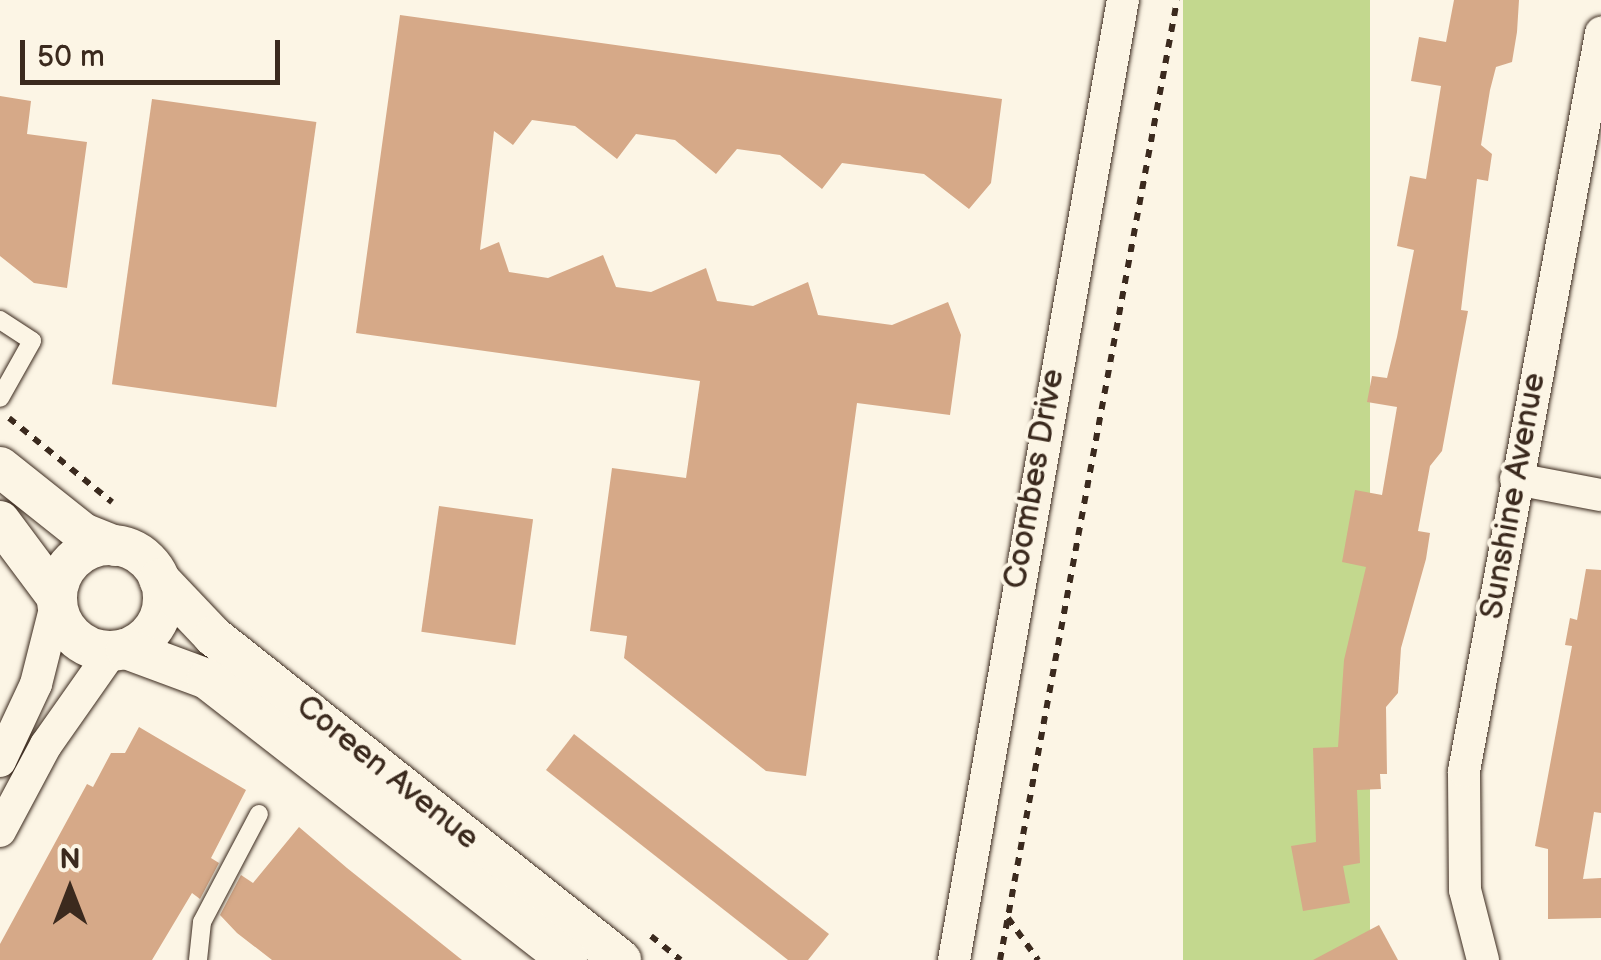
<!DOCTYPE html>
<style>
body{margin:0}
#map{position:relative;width:1601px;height:960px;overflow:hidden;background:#fcf5e5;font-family:"Balsamiq Sans",sans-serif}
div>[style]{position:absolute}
.green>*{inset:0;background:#c3d88e;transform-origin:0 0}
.building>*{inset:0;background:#d6a988;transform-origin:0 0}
.path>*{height:6px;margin-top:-3px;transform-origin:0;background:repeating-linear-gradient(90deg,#3b2a1e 0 8px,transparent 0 16px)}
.roads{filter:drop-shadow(0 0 2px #3b2a1e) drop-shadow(0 0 2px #3b2a1e)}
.service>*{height:18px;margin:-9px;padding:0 9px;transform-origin:9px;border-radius:9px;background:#fcf5e5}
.minor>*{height:32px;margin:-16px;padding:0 16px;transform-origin:16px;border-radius:16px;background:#fcf5e5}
.tertiary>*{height:40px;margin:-20px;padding:0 20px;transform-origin:20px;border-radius:20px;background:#fcf5e5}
.tertiary>.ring{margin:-20px;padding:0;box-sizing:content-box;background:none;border:40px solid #fcf5e5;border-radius:50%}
span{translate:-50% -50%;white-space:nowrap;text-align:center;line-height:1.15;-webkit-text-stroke:8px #fcf5e5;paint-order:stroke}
.street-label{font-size:32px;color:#3b2a1e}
.north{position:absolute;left:20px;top:840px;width:100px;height:100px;-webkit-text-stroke:8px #fcf5e5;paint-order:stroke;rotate:0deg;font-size:28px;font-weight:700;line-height:40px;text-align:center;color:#3b2a1e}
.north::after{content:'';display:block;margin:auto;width:35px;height:45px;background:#3b2a1e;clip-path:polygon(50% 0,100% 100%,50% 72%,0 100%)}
.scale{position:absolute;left:20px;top:40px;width:260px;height:45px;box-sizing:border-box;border:5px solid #3b2a1e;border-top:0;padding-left:12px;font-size:30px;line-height:35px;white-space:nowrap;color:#3b2a1e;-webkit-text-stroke:8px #fcf5e5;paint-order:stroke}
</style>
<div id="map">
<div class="green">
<div style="left:1183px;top:0;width:187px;height:976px"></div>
</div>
<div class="building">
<div style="clip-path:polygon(1454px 0,1519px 0,1517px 32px,1512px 62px,1496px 67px,1490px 90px,1481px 145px,1492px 154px,1488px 181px,1477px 179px,1461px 310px,1468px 311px,1442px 451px,1430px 466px,1418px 531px,1430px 533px,1426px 559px,1401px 648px,1398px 693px,1386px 707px,1387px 774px,1380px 774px,1381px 789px,1357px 790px,1360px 863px,1343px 866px,1350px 903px,1303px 911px,1291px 846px,1316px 842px,1313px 748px,1338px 747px,1344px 660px,1366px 567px,1342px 562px,1355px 490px,1382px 495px,1397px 407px,1367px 402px,1372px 376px,1387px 378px,1397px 337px,1414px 250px,1397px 246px,1410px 176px,1426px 179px,1441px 86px,1411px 81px,1419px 37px,1446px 42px)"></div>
<div style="clip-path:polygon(400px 15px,1002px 99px,991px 183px,969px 209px,924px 174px,842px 163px,822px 189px,780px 155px,737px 149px,716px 174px,675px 140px,636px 134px,617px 159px,575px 126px,532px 120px,513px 145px,494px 131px,480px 250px,499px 242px,509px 272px,548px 278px,603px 255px,616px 287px,651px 292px,706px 268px,717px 301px,753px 306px,808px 282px,818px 315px,892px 325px,948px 302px,961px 335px,950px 415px,857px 403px,806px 776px,766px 771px,624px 658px,627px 636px,590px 631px,612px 468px,686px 478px,700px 381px,356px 333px)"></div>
<div style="clip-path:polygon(0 96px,31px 101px,27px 134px,87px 142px,67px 288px,34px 283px,0 256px)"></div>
<div style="left:152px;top:99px;width:166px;height:288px;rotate:8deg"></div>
<div style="left:439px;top:506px;width:95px;height:127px;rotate:8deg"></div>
<div style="clip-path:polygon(1586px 569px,1601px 570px,1601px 813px,1594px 812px,1583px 879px,1601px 878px,1601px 918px,1548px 919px,1548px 849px,1535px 846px,1572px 646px,1565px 645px,1570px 618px,1577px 620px)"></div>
<div style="clip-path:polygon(139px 727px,246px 790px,211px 858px,219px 863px,200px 899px,192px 893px,152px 960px,0 960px,0 944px,87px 784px,93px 787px,111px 753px,125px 753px)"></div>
<div style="clip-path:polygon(574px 734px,829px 934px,808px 960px,788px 960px,546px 770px)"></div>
<div style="clip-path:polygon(299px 827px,347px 868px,462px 960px,272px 960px,237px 933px,220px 915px,241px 875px,253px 883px)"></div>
<div style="clip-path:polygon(1379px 925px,1398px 960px,1313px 960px)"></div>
</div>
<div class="path">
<div style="left:9px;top:418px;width:133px;rotate:39.2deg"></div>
<div style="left:1008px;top:918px;width:52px;rotate:54.5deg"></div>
<div style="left:651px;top:936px;width:38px;rotate:39deg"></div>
<div style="left:1000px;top:960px;width:976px;rotate:-79.55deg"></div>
</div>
<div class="roads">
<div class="service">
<div style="left:0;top:320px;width:38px;rotate:33deg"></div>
<div style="left:32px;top:341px;width:65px;rotate:119.3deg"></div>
<div style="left:198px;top:960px;width:38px;rotate:-84deg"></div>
<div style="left:202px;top:922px;width:122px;rotate:-62.2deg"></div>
</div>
<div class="minor">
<div style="left:1516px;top:479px;width:86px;rotate:10.7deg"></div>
<div style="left:0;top:761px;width:85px;rotate:-64.9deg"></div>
<div style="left:36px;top:684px;width:81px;rotate:-75.8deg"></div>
<div style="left:0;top:831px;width:98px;rotate:-61.9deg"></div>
<div style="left:46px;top:745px;width:115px;rotate:-54.9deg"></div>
<div style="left:954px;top:960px;width:975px;rotate:-80.02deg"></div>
<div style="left:1483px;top:960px;width:72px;rotate:-104.4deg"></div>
<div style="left:1465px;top:890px;width:119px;rotate:-90.5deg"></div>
<div style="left:1464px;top:771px;width:751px;rotate:-79.48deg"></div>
</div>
<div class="tertiary">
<div style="left:0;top:467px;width:106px;rotate:38.5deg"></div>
<div style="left:83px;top:533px;width:35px;rotate:22deg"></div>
<div style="left:0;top:521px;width:94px;rotate:53.3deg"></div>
<div class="ring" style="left:57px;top:545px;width:66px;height:66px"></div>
<div style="left:159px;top:579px;width:79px;rotate:46.5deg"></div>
<div style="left:213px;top:636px;width:521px;rotate:38.45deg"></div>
<div style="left:126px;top:649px;width:86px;rotate:20.3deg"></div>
<div style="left:207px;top:679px;width:457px;rotate:37.9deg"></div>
</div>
</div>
<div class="street-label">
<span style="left:1035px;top:479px;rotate:-80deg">Coombes Drive</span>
<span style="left:1514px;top:496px;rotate:-80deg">Sunshine Avenue</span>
<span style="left:387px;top:773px;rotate:39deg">Coreen Avenue</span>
</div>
<div class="north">N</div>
<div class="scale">50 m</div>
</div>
